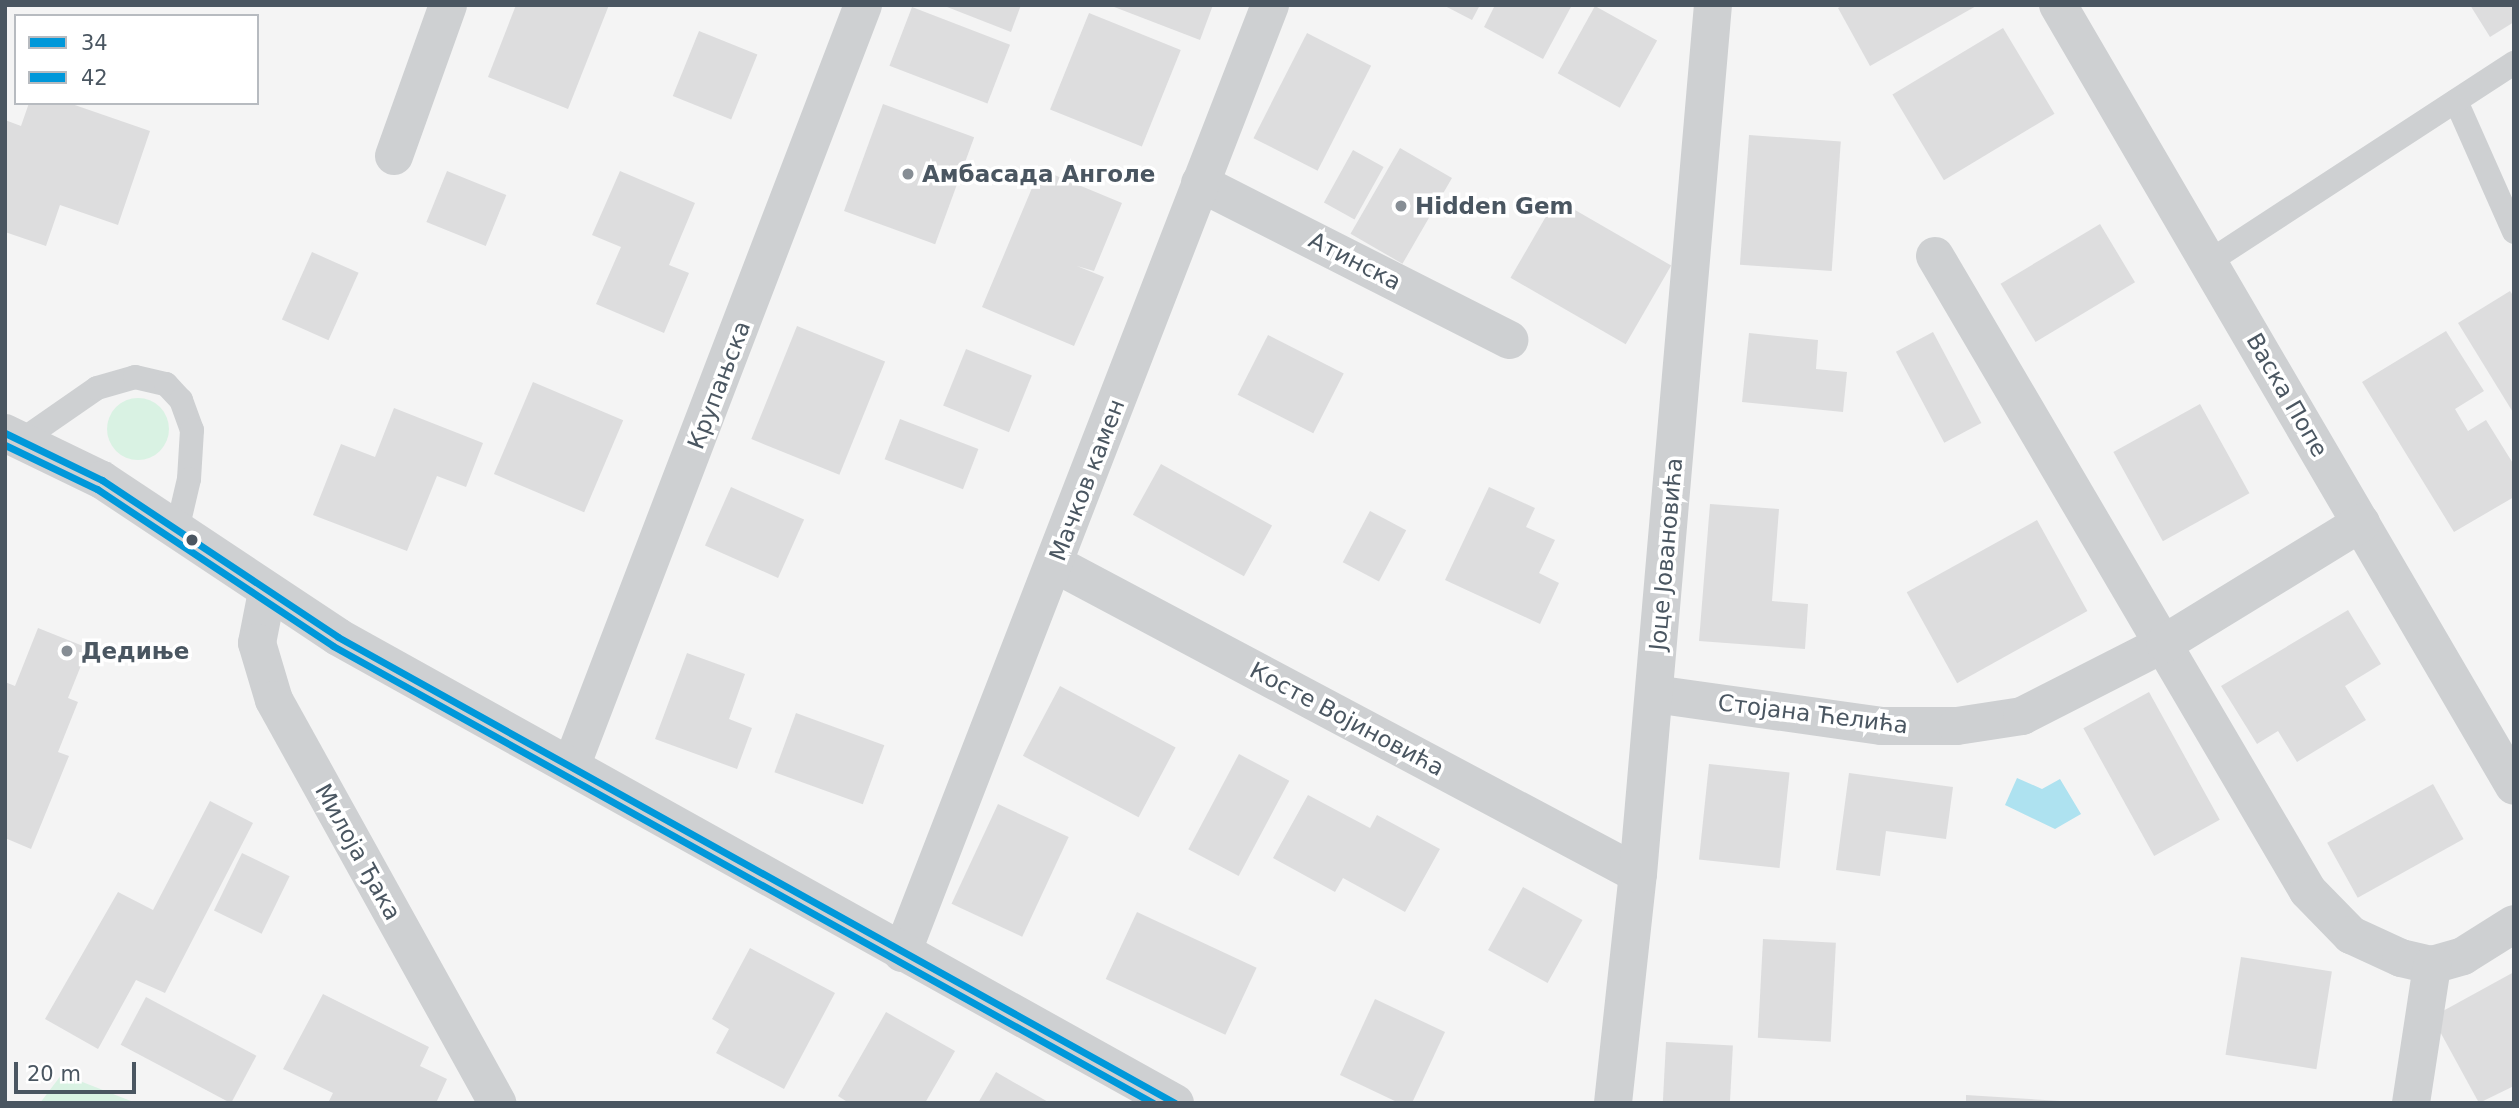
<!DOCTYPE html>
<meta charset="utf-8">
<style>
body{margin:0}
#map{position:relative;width:2519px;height:1108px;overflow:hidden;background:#f4f4f4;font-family:"DejaVu Sans",sans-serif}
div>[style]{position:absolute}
.green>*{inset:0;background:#d9f2e3}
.round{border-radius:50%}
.water>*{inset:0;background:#aee2f0}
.building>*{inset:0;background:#ddddde;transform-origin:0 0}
.service>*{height:24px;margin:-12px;padding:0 12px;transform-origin:12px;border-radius:12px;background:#ced0d2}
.minor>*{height:38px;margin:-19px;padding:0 19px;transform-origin:19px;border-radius:19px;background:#ced0d2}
.tertiary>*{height:38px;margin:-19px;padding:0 19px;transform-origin:19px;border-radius:19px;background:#ced0d2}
.bus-1>*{height:7px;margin:-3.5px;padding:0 3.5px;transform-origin:3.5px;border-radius:3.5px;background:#0098da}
.bus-2>*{height:7px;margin:-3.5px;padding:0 3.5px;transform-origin:3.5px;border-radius:3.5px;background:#0098da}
.dots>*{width:19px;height:19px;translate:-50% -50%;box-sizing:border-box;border:4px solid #fff;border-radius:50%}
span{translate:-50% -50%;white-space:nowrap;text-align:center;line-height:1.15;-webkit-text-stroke:7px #fff;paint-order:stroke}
.poi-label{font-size:23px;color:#4a5661;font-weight:700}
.left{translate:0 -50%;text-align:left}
.street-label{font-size:23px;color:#4a5661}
.frame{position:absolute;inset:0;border:7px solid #4a5661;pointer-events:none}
.legend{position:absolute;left:14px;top:14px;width:245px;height:91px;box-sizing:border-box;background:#fff;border:2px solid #b7bbc0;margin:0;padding:9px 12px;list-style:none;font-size:21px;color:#4a5661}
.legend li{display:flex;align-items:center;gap:14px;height:35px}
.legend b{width:35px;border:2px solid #b7bbc0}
.scale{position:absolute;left:14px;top:1062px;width:122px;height:32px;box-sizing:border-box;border:4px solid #4a5661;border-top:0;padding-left:9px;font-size:21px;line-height:24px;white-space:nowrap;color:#4a5661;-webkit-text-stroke:5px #fff;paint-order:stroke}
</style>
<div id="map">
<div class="green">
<div class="round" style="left:107px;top:398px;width:62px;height:62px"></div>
<div style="clip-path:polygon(62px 1074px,136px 1103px,40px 1103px)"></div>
</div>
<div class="water">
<div style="clip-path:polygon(2017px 778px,2042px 789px,2060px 779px,2081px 814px,2055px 829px,2005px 805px)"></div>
</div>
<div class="building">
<div style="clip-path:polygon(516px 5px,609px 5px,568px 109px,488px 77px)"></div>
<div style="clip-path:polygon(942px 5px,1021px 5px,1011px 32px)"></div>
<div style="clip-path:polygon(1109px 5px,1213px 5px,1200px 40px)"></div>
<div style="clip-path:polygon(1443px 5px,1480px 5px,1472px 20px)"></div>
<div style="clip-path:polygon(1495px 5px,1572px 5px,1543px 59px,1484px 27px)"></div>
<div style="clip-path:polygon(1843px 5px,1978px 5px,1870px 66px,1838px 8px)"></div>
<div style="clip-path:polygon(2470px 5px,2514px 5px,2514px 22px,2490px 37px)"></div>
<div style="left:1595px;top:6px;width:71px;height:77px;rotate:29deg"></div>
<div style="left:912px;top:7px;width:105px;height:63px;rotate:21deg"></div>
<div style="left:1089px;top:13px;width:99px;height:104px;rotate:22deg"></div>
<div style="left:2003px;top:28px;width:100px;height:129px;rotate:59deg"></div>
<div style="left:699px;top:31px;width:63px;height:70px;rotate:22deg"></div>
<div style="left:1307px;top:33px;width:72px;height:118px;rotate:27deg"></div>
<div style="clip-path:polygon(29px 103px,69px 103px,150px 131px,118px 225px,60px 205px,46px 246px,5px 232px,5px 120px,21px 126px)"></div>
<div style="left:883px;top:104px;width:97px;height:114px;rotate:20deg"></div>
<div style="left:1749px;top:135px;width:92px;height:130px;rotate:4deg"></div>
<div style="left:1400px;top:148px;width:60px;height:99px;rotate:30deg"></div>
<div style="left:1353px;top:150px;width:35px;height:60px;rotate:29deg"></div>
<div style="clip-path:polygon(1040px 169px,1122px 203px,1094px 271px,1077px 266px,1104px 277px,1074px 346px,982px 307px)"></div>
<div style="left:447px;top:171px;width:64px;height:55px;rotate:22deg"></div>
<div style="clip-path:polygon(620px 171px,695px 203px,669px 265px,689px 273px,664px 333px,596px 304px,621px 247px,592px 235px)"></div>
<div style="left:1556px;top:199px;width:133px;height:91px;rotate:30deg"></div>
<div style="left:2100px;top:224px;width:68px;height:116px;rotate:59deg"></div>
<div style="left:312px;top:252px;width:51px;height:74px;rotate:24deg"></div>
<div style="clip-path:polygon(2510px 291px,2514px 297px,2514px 414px,2458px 323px)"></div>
<div style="left:797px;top:326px;width:95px;height:122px;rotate:22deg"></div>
<div style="clip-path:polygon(2446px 331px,2484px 391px,2455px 409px,2468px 431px,2486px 420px,2514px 465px,2514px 497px,2454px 532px,2362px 382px)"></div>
<div style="left:1933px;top:332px;width:103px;height:42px;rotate:62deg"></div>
<div style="clip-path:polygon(1749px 333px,1818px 340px,1816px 369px,1847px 372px,1843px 412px,1742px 402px)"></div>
<div style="left:1268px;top:335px;width:85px;height:67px;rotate:27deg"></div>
<div style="left:966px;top:349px;width:71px;height:61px;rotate:22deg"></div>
<div style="left:533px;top:382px;width:98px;height:100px;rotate:23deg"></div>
<div style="left:2200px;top:404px;width:102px;height:99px;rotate:61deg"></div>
<div style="clip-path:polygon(394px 408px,483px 443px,466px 487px,437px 476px,407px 551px,313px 515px,341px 444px,375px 457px)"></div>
<div style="left:900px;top:419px;width:84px;height:43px;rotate:21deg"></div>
<div style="left:1161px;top:464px;width:127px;height:58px;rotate:29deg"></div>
<div style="left:731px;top:487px;width:80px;height:64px;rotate:24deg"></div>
<div style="clip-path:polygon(1489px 487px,1535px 508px,1526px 527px,1555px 540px,1539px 573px,1559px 583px,1540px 624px,1445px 580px)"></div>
<div style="clip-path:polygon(1710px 504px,1779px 509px,1772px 601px,1808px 604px,1805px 649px,1699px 641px)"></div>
<div style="left:1370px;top:511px;width:41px;height:58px;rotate:28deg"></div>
<div style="left:2037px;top:520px;width:104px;height:149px;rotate:61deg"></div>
<div style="clip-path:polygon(2348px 610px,2381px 664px,2345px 686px,2366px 720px,2297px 762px,2278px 731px,2257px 744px,2221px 686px)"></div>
<div style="clip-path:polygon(38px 628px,88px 648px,68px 698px,78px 702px,58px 752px,69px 756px,31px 849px,5px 838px,5px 682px,15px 686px)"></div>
<div style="clip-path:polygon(687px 653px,745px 674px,729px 719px,752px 728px,737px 769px,655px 739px)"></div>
<div style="left:1060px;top:686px;width:131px;height:79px;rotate:28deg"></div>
<div style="left:2149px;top:692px;width:146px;height:75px;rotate:61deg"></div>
<div style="left:796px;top:713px;width:94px;height:63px;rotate:20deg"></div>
<div style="left:1239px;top:754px;width:57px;height:108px;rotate:28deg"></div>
<div style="left:1709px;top:764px;width:81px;height:96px;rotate:6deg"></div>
<div style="clip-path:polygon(1849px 773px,1953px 787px,1946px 839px,1886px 831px,1880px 876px,1836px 870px)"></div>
<div style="left:2433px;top:784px;width:63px;height:121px;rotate:61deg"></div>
<div style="clip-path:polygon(1308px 795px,1370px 828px,1377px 815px,1440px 849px,1405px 912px,1343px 878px,1335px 892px,1273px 858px)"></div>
<div style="clip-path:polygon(210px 801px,253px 823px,165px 993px,136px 980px,98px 1049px,45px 1019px,118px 892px,153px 910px)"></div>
<div style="left:998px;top:804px;width:78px;height:110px;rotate:25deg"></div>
<div style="left:242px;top:853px;width:53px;height:64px;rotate:26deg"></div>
<div style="left:1523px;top:887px;width:68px;height:72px;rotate:29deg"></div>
<div style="left:1137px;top:912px;width:132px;height:74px;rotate:25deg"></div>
<div style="left:1763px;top:939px;width:73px;height:99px;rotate:3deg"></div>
<div style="clip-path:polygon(750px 948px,835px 993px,784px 1089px,716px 1053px,729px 1029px,712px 1019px)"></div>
<div style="left:2241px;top:957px;width:92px;height:99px;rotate:9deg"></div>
<div style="clip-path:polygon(2514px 972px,2514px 1086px,2479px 1103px,2432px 1017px)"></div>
<div style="clip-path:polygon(323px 994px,429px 1047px,420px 1066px,447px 1079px,436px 1103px,328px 1103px,333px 1093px,283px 1069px)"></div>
<div style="left:146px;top:997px;width:125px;height:54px;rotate:28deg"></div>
<div style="clip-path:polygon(1375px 999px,1445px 1032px,1412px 1103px,1399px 1103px,1340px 1075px)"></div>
<div style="clip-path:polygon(886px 1012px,955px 1051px,925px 1103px,849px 1103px,838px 1096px)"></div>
<div style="left:1666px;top:1042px;width:67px;height:61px;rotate:3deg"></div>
<div style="clip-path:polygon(996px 1072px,1050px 1103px,978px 1103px)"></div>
<div style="clip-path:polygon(1966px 1095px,2061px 1101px,2061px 1103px,1966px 1103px)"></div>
</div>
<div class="service">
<div style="left:2456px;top:101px;width:143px;rotate:66.1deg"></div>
<div style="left:2210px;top:261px;width:363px;rotate:-33.1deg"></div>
<div style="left:22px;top:440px;width:91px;rotate:-34.7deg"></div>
<div style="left:97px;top:388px;width:40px;rotate:-16deg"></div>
<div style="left:135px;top:377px;width:32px;rotate:13deg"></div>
<div style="left:166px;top:384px;width:22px;rotate:47deg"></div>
<div style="left:181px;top:400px;width:32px;rotate:70deg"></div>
<div style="left:192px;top:430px;width:49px;rotate:93.5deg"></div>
<div style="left:189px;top:479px;width:52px;rotate:103.2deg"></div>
</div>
<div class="minor">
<div style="left:2058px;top:5px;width:904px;rotate:59.72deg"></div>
<div style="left:394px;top:156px;width:160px;rotate:-70.3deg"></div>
<div style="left:1200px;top:183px;width:347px;rotate:26.9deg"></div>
<div style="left:1935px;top:256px;width:736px;rotate:59.57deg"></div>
<div style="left:2308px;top:891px;width:62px;rotate:45.7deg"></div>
<div style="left:2351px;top:935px;width:55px;rotate:24.7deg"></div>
<div style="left:2401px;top:958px;width:32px;rotate:13deg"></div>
<div style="left:2432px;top:965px;width:32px;rotate:-16deg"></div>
<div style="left:2463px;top:956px;width:60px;rotate:-32.1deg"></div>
<div style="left:1055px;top:564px;width:660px;rotate:28deg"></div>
<div style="left:267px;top:592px;width:52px;rotate:101.1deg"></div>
<div style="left:257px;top:643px;width:59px;rotate:73.4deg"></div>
<div style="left:274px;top:700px;width:461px;rotate:61deg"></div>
<div style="left:1654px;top:694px;width:229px;rotate:8deg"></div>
<div style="left:1881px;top:726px;width:76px"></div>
<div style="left:1957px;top:726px;width:66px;rotate:-8.7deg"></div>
<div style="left:2022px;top:716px;width:161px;rotate:-27deg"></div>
<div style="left:2165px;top:643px;width:230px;rotate:-31.5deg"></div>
<div style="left:572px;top:764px;width:813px;rotate:-69.02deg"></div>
<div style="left:902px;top:953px;width:1017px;rotate:-68.78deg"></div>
<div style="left:1613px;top:1103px;width:230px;rotate:-83.8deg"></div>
<div style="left:1638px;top:874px;width:872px;rotate:-85.07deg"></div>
<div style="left:2411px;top:1103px;width:140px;rotate:-81.3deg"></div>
</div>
<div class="tertiary">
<div style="left:5px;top:433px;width:108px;rotate:25.9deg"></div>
<div style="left:102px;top:480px;width:283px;rotate:33.6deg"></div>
<div style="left:338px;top:637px;width:958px;rotate:29.11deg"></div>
</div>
<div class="bus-1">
<div style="left:5px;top:433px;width:108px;rotate:25.9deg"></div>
<div style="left:102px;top:480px;width:283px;rotate:33.6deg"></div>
<div style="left:338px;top:637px;width:958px;rotate:29.11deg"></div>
</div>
<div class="bus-2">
<div style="left:5px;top:445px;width:102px;rotate:25.6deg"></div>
<div style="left:97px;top:489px;width:283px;rotate:33.6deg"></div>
<div style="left:333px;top:646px;width:939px;rotate:29.13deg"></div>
</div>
<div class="dots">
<div style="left:908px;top:174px;background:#868d94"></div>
<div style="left:1401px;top:206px;background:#868d94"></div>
<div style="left:192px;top:540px;background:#4a5661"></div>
<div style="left:67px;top:651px;background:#868d94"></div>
</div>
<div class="poi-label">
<span class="left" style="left:922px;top:174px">Амбасада Анголе</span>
<span class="left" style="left:1415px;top:206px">Hidden Gem</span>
<span class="left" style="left:81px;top:651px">Дедиње</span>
</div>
<div class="street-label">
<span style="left:1355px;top:261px;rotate:27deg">Атинска</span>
<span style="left:719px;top:385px;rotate:-69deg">Крупањска</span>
<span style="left:2287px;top:395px;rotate:60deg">Васка Попе</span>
<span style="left:1087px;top:480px;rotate:-69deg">Мачков камен</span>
<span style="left:1666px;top:554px;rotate:-85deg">Јоце Јовановића</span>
<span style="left:1813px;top:714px;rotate:7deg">Стојана Ћелића</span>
<span style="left:1347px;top:719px;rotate:28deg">Косте Војиновића</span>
<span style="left:358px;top:852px;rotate:61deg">Милоја Ђака</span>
</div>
<div class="frame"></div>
<ul class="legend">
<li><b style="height:9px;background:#0098da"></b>34</li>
<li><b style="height:9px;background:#0098da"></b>42</li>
</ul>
<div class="scale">20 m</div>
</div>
